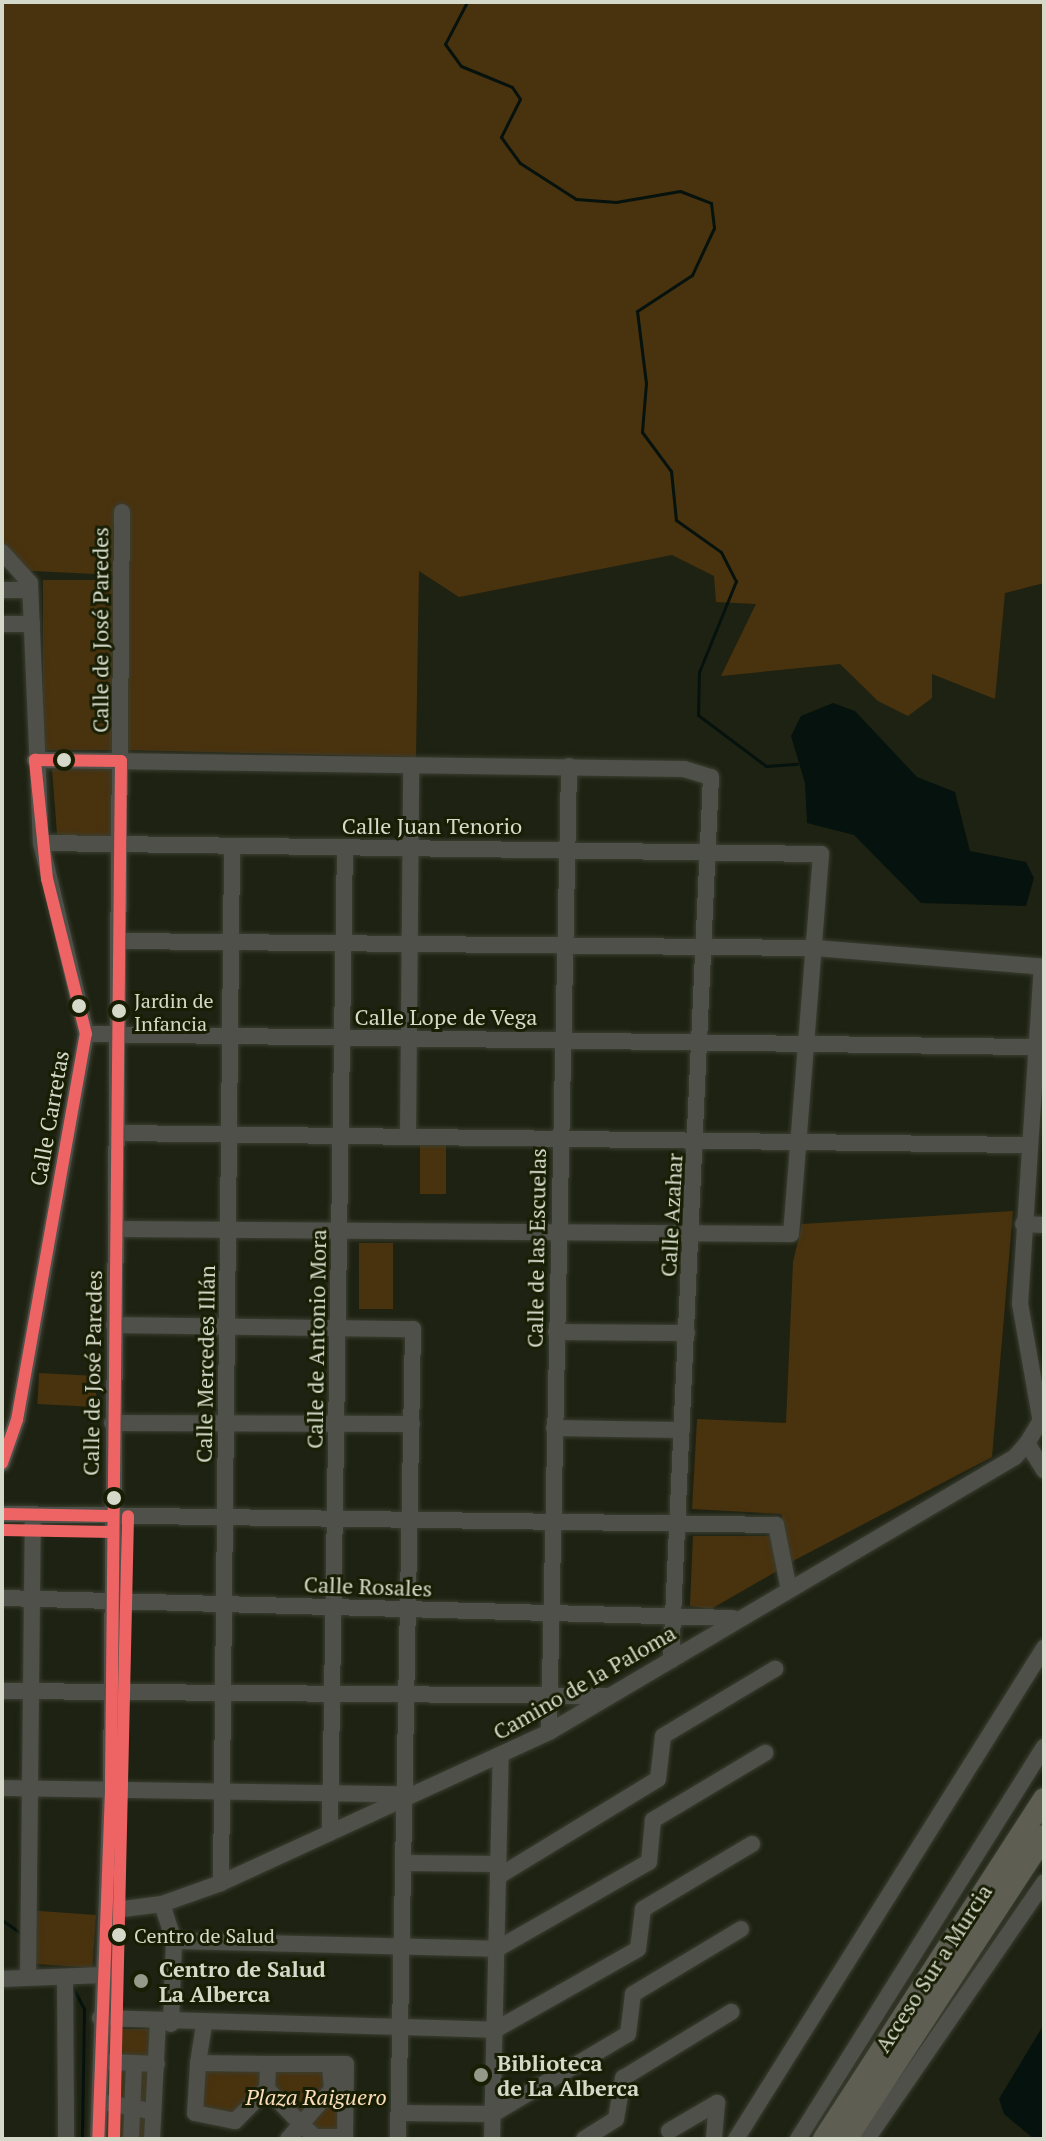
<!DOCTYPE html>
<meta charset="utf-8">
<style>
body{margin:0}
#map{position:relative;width:1046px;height:2141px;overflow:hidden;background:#1e2212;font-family:"PT Serif",serif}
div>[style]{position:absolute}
.green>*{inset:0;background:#49320e;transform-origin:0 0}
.water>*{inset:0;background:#06120d}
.stream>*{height:3px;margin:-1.5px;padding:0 1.5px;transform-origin:1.5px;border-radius:1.5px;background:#06120d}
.roads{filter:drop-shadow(0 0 2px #3a3e31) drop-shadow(0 0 2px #3a3e31)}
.minor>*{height:16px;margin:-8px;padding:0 8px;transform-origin:8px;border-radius:8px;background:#50504a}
.highway>*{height:22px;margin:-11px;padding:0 11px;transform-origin:11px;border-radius:11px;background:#5e5e53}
.bus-1>*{height:12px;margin:-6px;padding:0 6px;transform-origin:6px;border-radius:6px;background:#ee6464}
.bus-2>*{height:12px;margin:-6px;padding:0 6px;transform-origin:6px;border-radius:6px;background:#ee6464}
.dots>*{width:22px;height:22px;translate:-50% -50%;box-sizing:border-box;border:4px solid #181e03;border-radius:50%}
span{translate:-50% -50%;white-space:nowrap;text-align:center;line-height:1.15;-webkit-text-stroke:6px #181e03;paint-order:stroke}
.bus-label{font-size:20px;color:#d4d9c9}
.left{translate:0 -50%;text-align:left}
.street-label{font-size:22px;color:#d4d9c9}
.poi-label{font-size:22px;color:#d4d9c9;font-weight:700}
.park-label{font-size:22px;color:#fbddba;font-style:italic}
.frame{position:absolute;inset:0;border:4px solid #d4d9c9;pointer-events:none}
</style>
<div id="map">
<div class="green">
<div style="clip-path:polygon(2px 2px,1044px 2px,1044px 583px,1005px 593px,995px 699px,932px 674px,932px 698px,908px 716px,878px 701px,840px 664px,721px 676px,756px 604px,716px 602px,714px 576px,672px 555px,459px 597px,419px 571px,416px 757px,126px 750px,127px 519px,113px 524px,115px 575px,13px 570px,2px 559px)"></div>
<div style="left:113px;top:580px;width:170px;height:70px;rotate:90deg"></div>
<div style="clip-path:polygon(116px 768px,115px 839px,57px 834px,52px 769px)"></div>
<div style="left:420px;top:1144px;width:26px;height:50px"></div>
<div style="clip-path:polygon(1013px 1211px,992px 1457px,791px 1562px,781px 1514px,692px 1509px,697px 1419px,786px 1423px,793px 1262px,802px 1224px)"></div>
<div style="left:359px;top:1243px;width:34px;height:66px"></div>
<div style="left:39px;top:1373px;width:58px;height:31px;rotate:3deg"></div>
<div style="clip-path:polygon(693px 1536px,770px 1536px,777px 1571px,711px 1609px,690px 1606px)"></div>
<div style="left:96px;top:1915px;width:53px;height:60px;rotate:94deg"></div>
<div style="clip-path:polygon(109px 2029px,156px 2029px,153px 2139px,99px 2139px)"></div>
<div style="clip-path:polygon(195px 2062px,348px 2064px,348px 2139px,282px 2139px,297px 2124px,265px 2093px,235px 2121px,194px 2115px)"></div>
</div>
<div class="water">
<div style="clip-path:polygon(833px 703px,855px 711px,917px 777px,955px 792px,970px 851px,1026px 862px,1034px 878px,1026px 906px,921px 903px,854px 835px,807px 823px,805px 783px,791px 736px,801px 716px)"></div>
<div style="clip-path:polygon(1044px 2024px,1044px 2139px,1034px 2139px,1004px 2114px,999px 2099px)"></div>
</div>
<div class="stream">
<div style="left:467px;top:2px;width:47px;rotate:117.6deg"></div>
<div style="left:445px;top:44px;width:27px;rotate:54deg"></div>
<div style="left:461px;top:66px;width:55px;rotate:22.4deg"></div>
<div style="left:512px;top:87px;width:14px;rotate:56deg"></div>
<div style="left:520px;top:99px;width:42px;rotate:116.6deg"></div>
<div style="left:501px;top:137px;width:32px;rotate:54deg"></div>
<div style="left:520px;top:163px;width:67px;rotate:32.7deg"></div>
<div style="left:576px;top:199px;width:40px;rotate:4.3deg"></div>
<div style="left:616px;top:202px;width:65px;rotate:-9.8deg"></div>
<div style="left:680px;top:191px;width:33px;rotate:21deg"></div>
<div style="left:711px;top:203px;width:25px;rotate:83deg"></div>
<div style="left:714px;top:228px;width:52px;rotate:115.1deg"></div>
<div style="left:692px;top:275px;width:66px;rotate:146.8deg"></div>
<div style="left:637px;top:311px;width:73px;rotate:82.9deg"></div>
<div style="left:646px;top:383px;width:49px;rotate:94.7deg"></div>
<div style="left:642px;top:432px;width:49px;rotate:53.4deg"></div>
<div style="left:671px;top:471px;width:49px;rotate:84.2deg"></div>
<div style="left:676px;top:520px;width:55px;rotate:35.4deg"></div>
<div style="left:721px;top:552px;width:33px;rotate:63deg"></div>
<div style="left:736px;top:581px;width:98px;rotate:112.1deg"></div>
<div style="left:699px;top:672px;width:43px;rotate:91.3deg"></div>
<div style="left:698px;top:715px;width:85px;rotate:36.9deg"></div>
<div style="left:766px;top:766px;width:31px;rotate:-4deg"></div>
<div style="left:2px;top:1920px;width:24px;rotate:35deg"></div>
<div style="left:72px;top:1986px;width:26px;rotate:62deg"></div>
<div style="left:84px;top:2009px;width:130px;rotate:90.9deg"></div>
</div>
<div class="roads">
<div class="minor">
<div style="left:2px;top:552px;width:42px;rotate:47.9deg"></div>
<div style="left:30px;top:583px;width:260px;rotate:87.6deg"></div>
<div style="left:41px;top:843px;width:196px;rotate:76.7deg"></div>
<div style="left:86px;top:1034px;width:392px;rotate:100.1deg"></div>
<div style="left:17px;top:1420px;width:46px;rotate:109.2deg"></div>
<div style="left:2px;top:590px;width:28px"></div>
<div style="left:2px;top:624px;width:30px"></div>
<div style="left:35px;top:760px;width:649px;rotate:0.79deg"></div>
<div style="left:684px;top:769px;width:28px;rotate:17deg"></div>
<div style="left:711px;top:777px;width:884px;rotate:92.59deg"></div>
<div style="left:41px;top:843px;width:780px;rotate:0.81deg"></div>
<div style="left:821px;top:854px;width:381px;rotate:94.5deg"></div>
<div style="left:791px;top:1234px;width:673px;rotate:-179.57deg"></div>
<div style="left:119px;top:941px;width:695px;rotate:0.58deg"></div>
<div style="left:814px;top:948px;width:231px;rotate:4.7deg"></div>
<div style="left:86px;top:1034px;width:946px;rotate:0.79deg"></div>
<div style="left:119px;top:1133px;width:907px;rotate:0.76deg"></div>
<div style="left:408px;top:1137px;width:372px;rotate:-89.5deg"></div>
<div style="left:1023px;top:1224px;width:21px;rotate:3deg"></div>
<div style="left:114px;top:1325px;width:299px;rotate:0.8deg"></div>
<div style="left:413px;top:1329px;width:810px;rotate:91.06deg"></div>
<div style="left:556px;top:1332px;width:131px;rotate:0.4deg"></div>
<div style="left:1044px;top:1415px;width:33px;rotate:121deg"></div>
<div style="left:1027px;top:1443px;width:32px;rotate:58deg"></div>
<div style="left:1040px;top:1417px;width:115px;rotate:-100deg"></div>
<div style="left:1020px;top:1304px;width:337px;rotate:-86.3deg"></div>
<div style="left:112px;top:1423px;width:300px;rotate:0.2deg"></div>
<div style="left:554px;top:1428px;width:128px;rotate:0.9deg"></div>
<div style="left:2px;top:1514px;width:774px;rotate:0.81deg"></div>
<div style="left:776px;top:1525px;width:61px;rotate:78.7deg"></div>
<div style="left:2px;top:1598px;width:731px;rotate:1.57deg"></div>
<div style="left:2px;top:1691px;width:606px;rotate:0.47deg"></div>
<div style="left:549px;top:1732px;width:966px;rotate:-88.81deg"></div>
<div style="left:2px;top:1788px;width:401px;rotate:0.9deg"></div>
<div style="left:330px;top:1831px;width:984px;rotate:-89.13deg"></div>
<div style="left:406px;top:1863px;width:92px;rotate:0.6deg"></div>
<div style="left:499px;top:1876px;width:186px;rotate:-31.4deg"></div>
<div style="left:658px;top:1779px;width:43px;rotate:-83.4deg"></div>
<div style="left:663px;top:1736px;width:131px;rotate:-30.9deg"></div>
<div style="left:221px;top:1883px;width:1037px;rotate:-89.39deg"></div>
<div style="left:162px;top:1904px;width:39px;rotate:72deg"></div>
<div style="left:174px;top:1941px;width:83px;rotate:92.1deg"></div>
<div style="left:108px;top:1911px;width:54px;rotate:-7.4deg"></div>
<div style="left:162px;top:1904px;width:63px;rotate:-19.6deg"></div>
<div style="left:221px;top:1883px;width:361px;rotate:-24.7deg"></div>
<div style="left:549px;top:1732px;width:541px;rotate:-30.55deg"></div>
<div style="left:1015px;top:1457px;width:18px;rotate:-49deg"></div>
<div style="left:174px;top:1941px;width:323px;rotate:1.4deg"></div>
<div style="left:497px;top:1949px;width:175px;rotate:-29.8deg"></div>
<div style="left:649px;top:1862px;width:42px;rotate:-84.6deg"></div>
<div style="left:653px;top:1820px;width:131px;rotate:-30.9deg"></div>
<div style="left:28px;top:1977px;width:461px;rotate:-89.4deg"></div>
<div style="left:65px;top:1977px;width:162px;rotate:89.6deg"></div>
<div style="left:2px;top:1979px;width:99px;rotate:-2.3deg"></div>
<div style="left:100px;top:2018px;width:395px;rotate:1.7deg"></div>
<div style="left:495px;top:2030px;width:164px;rotate:-29.5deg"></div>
<div style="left:638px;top:1949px;width:40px;rotate:-82.9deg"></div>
<div style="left:643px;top:1909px;width:127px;rotate:-30.8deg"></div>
<div style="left:204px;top:2025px;width:38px;rotate:99deg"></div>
<div style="left:198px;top:2063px;width:70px;rotate:0.8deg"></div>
<div style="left:268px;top:2064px;width:25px;rotate:92deg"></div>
<div style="left:267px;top:2089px;width:50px;rotate:45.8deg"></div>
<div style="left:302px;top:2125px;width:18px;rotate:43deg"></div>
<div style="left:315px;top:2137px;width:30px"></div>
<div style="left:345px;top:2137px;width:73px;rotate:-89.2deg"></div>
<div style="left:346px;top:2064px;width:78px;rotate:180deg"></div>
<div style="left:110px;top:2062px;width:47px;rotate:2.4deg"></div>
<div style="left:198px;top:2063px;width:50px;rotate:93.4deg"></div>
<div style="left:195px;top:2113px;width:41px;rotate:11.3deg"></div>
<div style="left:235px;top:2121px;width:45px;rotate:-45deg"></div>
<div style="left:102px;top:2102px;width:44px;rotate:10.5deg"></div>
<div style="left:399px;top:2113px;width:94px;rotate:0.6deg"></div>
<div style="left:493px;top:2114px;width:157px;rotate:-30.7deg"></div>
<div style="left:628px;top:2034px;width:40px;rotate:-82.9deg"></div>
<div style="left:633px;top:1994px;width:126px;rotate:-31deg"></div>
<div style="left:669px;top:2131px;width:56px;rotate:-30.3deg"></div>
<div style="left:717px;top:2103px;width:36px;rotate:95deg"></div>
<div style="left:98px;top:2139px;width:348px;rotate:-87.9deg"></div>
<div style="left:111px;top:1791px;width:1279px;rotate:-89.51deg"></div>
<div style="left:131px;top:2139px;width:76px;rotate:-87.7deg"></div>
<div style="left:152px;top:2139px;width:118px;rotate:-87.1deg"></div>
<div style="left:288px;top:2139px;width:67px;rotate:-48.7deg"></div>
<div style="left:332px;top:2089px;width:25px;rotate:-95deg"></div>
<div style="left:492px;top:2139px;width:384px;rotate:-88.7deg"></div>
<div style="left:584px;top:2139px;width:38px;rotate:-32deg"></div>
<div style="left:616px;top:2119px;width:42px;rotate:-80.3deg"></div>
<div style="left:623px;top:2078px;width:127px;rotate:-31.4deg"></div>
<div style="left:736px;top:2139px;width:580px;rotate:-57.9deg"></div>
<div style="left:798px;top:2139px;width:463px;rotate:-57.9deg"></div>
<div style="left:867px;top:2139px;width:312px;rotate:-55.4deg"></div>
</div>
<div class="highway">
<div style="left:824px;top:2139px;width:405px;rotate:-57.1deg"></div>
<div style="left:846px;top:2139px;width:362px;rotate:-56.8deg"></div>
</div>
</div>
<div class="bus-1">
<div style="left:2px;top:1463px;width:46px;rotate:-70.8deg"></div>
<div style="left:17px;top:1420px;width:392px;rotate:-79.9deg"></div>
<div style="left:86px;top:1034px;width:160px;rotate:-104.1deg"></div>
<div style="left:47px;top:879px;width:120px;rotate:-95.8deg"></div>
<div style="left:35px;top:760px;width:86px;rotate:0.7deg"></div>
<div style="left:121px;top:761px;width:1030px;rotate:90.56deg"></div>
<div style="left:111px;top:1791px;width:348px;rotate:92.1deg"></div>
<div style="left:2px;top:1514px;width:110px;rotate:1deg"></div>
</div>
<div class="bus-2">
<div style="left:2px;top:1530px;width:110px;rotate:1deg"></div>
<div style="left:114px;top:2139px;width:623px;rotate:-88.71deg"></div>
</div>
<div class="dots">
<div style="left:64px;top:760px;background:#d4d9c9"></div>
<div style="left:79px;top:1006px;background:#d4d9c9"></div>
<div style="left:119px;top:1011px;background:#d4d9c9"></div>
<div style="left:114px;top:1498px;background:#d4d9c9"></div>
<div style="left:119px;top:1935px;background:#d4d9c9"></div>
<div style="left:141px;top:1981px;background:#949989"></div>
<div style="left:481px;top:2075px;background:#949989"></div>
</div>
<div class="bus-label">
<span class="left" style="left:134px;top:1012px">Jardin de<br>Infancia</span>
<span class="left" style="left:134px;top:1935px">Centro de Salud</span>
</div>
<div class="street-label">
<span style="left:100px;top:630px;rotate:-90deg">Calle de José Paredes</span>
<span style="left:432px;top:826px">Calle Juan Tenorio</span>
<span style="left:446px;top:1017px">Calle Lope de Vega</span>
<span style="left:49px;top:1118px;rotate:-80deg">Calle Carretas</span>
<span style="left:671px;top:1215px;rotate:-87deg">Calle Azahar</span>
<span style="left:536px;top:1248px;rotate:-89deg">Calle de las Escuelas</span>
<span style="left:316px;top:1339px;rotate:-89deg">Calle de Antonio Mora</span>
<span style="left:205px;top:1364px;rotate:-89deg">Calle Mercedes Illán</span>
<span style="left:92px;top:1373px;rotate:-89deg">Calle de José Paredes</span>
<span style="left:368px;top:1586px;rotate:2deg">Calle Rosales</span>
<span style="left:584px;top:1682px;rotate:-30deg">Camino de la Paloma</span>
<span style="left:933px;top:1968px;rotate:-57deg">Acceso Sur a Murcia</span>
</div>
<div class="poi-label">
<span class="left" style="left:159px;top:1981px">Centro de Salud<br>La Alberca</span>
<span class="left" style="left:497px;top:2075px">Biblioteca<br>de La Alberca</span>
</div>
<div class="park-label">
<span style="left:316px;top:2097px">Plaza Raiguero</span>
</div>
<div class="frame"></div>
</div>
